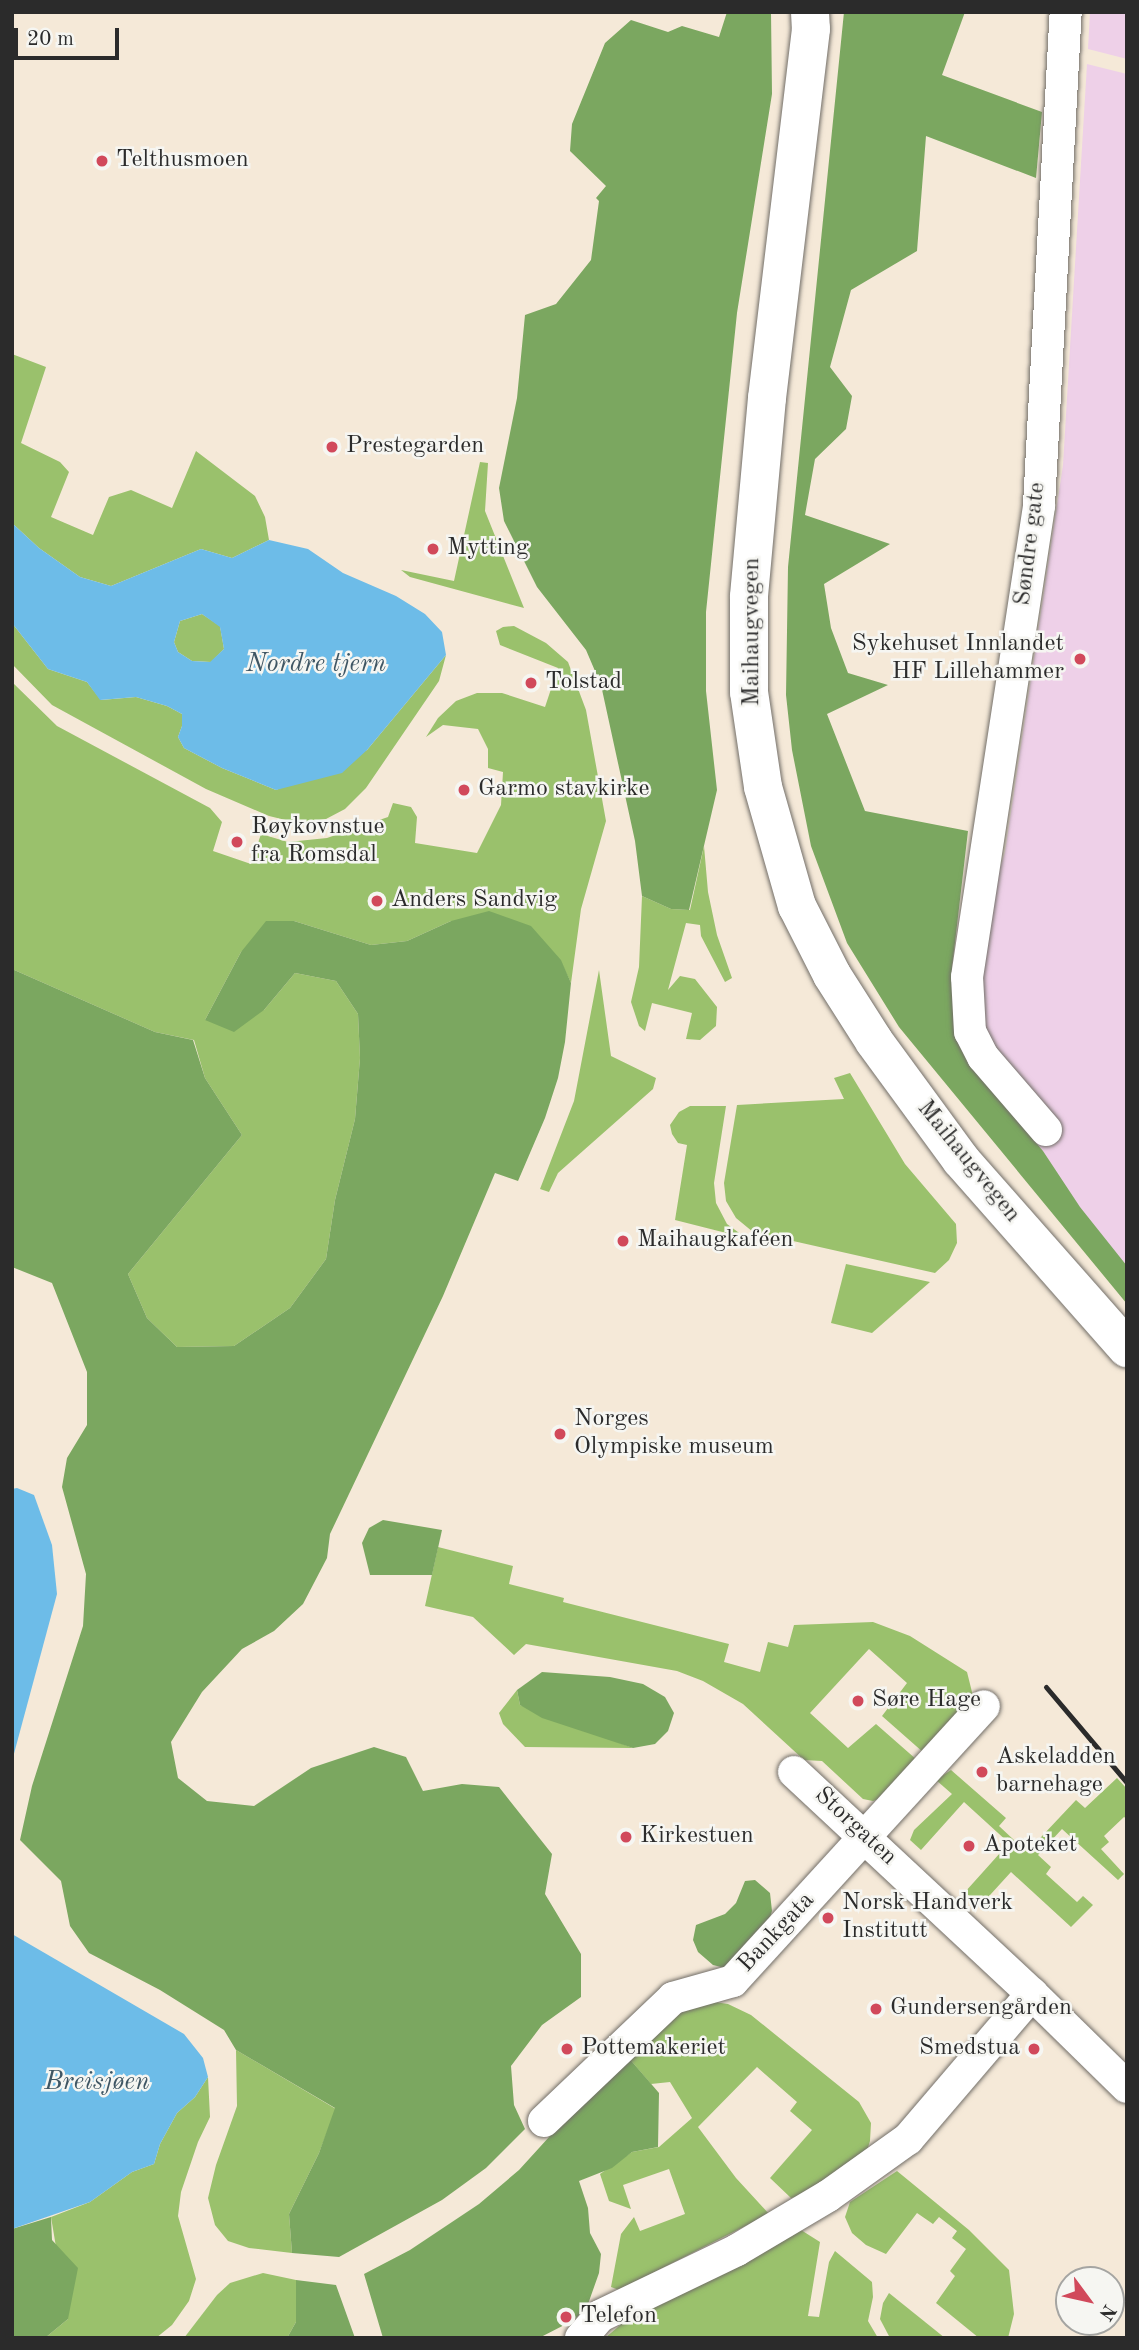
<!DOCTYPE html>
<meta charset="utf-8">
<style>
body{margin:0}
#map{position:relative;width:1139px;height:2350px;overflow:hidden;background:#f5e9d8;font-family:"Old Standard TT",serif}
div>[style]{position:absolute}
.built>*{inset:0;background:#eed0e8}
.green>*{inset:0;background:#9ac16c}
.forest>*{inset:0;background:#7ba760}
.water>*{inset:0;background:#6dbce8}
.roads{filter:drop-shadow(0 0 2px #726e68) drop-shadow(0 0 2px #726e68)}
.minor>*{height:32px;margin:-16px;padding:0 16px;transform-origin:16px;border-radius:16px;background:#fff}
.tertiary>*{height:38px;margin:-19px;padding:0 19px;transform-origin:19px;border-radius:19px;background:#fff}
.rail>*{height:5px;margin:-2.5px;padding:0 2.5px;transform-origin:2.5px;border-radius:2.5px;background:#2b2b2b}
.dots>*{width:19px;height:19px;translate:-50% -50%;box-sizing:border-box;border:4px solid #f6f6f2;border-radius:50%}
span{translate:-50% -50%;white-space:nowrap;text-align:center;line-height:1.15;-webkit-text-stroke:5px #f6f6f2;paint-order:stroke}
.poi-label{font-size:24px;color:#2b2b2b}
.left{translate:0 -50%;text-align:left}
.right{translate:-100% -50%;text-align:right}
.street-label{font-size:24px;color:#2b2b2b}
.water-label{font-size:26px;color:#3f5664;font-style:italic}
.frame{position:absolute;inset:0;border:14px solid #2b2b2b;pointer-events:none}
.north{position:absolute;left:1055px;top:2266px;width:70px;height:70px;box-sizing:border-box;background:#f6f6f2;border:2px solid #a5a5a2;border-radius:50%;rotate:123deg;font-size:19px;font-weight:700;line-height:28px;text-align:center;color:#2b2b2b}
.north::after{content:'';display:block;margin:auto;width:24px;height:32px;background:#d1495b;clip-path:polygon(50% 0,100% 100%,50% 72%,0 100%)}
.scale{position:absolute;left:14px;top:28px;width:105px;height:32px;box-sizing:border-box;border:4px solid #2b2b2b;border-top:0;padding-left:9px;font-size:21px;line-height:24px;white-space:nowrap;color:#2b2b2b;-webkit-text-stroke:5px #f6f6f2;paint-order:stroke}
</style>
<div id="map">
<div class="built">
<div style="clip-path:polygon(1090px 12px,1127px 12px,1127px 59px,1088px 49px)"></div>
<div style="clip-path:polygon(1087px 64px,1127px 74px,1127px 1282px,942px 1056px,1005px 852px,1063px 465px)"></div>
</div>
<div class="green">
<div style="clip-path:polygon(12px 354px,46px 367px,21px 443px,60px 462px,69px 472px,51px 517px,93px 535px,109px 497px,131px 490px,172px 508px,196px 451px,255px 496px,265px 517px,269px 540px,232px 558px,201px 549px,111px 586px,80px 577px,39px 548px,12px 523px)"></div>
<div style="clip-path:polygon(480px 462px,488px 463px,485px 511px,524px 608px,410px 577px,401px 570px,454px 581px)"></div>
<div style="clip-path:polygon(202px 614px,220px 626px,224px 649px,211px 662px,192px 661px,178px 652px,174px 642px,180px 621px)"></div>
<div style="clip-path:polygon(12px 623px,48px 669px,87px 682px,101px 700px,136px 697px,167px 706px,182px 714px,182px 726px,178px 737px,184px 748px,222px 768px,276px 790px,367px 750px,446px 655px,439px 681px,366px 788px,345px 809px,326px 819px,298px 823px,269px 816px,206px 789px,52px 705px,12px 664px)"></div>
<div style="clip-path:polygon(514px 626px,546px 643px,568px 662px,586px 710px,606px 821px,581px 909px,571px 983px,560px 960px,451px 921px,407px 941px,371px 945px,294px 921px,241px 952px,205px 1020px,264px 1010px,295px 973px,336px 981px,358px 1014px,360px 1058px,355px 1119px,335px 1200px,326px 1259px,290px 1308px,234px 1346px,177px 1347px,147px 1318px,128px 1274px,242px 1135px,205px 1078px,194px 1040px,155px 1032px,12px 969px,12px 682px,57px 726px,210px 808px,222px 822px,213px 851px,251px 864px,261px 834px,288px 842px,327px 838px,388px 817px,393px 803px,411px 807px,417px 817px,415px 843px,477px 853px,501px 805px,503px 772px,488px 768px,488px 749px,478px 729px,443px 725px,426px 737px,438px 718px,456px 701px,477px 693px,502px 693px,545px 707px,558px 668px,500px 645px,496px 631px,503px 627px)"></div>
<div style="clip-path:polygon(704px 846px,708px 892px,717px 935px,732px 978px,725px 982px,701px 936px,700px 925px,686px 923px,668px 990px,680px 976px,695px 979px,717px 1007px,716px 1026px,700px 1040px,686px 1039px,692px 1013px,652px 1003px,645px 1031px,639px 1026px,631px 1002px,639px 967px,642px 896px,671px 909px,690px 910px)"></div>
<div style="clip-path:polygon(599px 970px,611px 1056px,656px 1078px,653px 1089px,558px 1173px,549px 1192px,540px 1189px,574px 1101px)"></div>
<div style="clip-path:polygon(850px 1073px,905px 1164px,956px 1224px,957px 1243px,949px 1260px,935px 1273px,753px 1232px,736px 1218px,726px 1201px,724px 1183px,737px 1105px,844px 1099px,834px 1078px)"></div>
<div style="clip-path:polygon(690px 1106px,726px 1106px,714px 1183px,716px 1203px,727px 1224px,746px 1238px,675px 1220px,687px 1145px,678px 1143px,672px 1134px,670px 1125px,679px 1112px)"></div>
<div style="clip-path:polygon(846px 1264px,930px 1282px,872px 1333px,831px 1323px)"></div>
<div style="clip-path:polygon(438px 1547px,513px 1566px,509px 1584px,564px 1598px,563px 1602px,729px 1644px,724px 1662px,760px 1672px,768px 1642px,788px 1647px,794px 1625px,873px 1622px,910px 1636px,967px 1672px,973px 1696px,924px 1753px,882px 1716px,907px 1683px,869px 1649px,810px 1713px,848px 1748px,876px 1724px,917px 1760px,881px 1798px,873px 1801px,863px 1799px,822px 1761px,804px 1760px,743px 1704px,703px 1681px,677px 1671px,526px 1644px,514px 1655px,473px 1617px,425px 1606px)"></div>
<div style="clip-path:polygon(517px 1690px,520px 1705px,633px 1748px,525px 1747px,503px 1724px,499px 1713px)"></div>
<div style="clip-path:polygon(951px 1770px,1006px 1818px,999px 1826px,1027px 1852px,1076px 1800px,1085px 1808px,1117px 1778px,1127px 1789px,1127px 1819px,1124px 1817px,1104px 1836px,1109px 1842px,1101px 1849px,1124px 1874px,1118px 1880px,1062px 1829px,1038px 1855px,1051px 1867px,1046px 1874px,1077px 1902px,1083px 1896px,1093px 1905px,1071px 1927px,1011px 1872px,980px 1906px,965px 1892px,1009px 1843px,964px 1802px,921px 1850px,910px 1840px,914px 1830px,952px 1794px,936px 1780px)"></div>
<div style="clip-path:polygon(708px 2001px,728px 2004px,751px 2015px,859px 2102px,871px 2123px,870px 2141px,866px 2154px,812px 2193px,791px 2198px,770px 2178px,812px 2130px,790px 2111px,797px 2102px,757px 2067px,698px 2127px,736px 2178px,769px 2214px,619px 2290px,611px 2287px,621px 2234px,634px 2217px,640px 2231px,685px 2214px,669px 2169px,623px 2185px,631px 2209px,609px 2201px,600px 2174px,632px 2152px,659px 2147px,692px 2118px,670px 2082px,651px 2084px,628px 2057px,685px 2006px)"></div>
<div style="clip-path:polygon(236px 2050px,336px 2109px,319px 2153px,289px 2214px,292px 2253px,249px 2248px,228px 2241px,215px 2225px,208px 2198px,216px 2165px,237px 2106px)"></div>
<div style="clip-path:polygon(208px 2077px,210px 2117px,198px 2142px,181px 2192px,178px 2216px,196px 2279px,189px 2301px,172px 2325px,156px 2338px,45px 2338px,68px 2319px,51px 2217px,90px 2202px,132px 2172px,154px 2164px,160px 2144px,177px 2113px,195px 2097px)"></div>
<div style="clip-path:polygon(897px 2171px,969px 2230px,1009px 2270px,1014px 2314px,1008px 2338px,979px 2338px,936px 2303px,955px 2276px,950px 2271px,966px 2249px,952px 2238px,957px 2231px,939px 2217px,933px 2224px,917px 2213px,886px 2254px,866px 2245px,852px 2233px,845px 2217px,850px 2202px)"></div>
<div style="clip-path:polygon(801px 2230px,820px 2242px,808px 2316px,819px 2317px,829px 2262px,835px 2251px,872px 2282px,873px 2297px,868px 2321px,878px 2338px,605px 2338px,625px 2321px)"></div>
<div style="clip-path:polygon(263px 2273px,296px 2280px,296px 2322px,287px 2338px,184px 2338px,217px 2295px,230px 2283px)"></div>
<div style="clip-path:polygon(889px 2293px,945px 2338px,890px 2338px,880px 2319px,883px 2303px)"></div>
</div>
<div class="forest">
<div style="clip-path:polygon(727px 12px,771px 12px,772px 94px,737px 313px,706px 612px,706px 691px,717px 790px,689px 910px,671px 909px,642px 896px,635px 841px,601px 685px,586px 650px,537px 587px,504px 521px,499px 488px,517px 398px,525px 315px,556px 304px,591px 260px,599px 201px,596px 198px,606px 186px,570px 151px,572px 124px,605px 43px,631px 20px,668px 32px,682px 26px,719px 37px)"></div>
<div style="clip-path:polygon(844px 12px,965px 12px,942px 75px,1042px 112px,1036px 178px,926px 136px,917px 251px,851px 290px,830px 367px,852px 396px,846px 429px,815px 459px,805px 515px,890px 544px,824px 584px,831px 628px,848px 673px,888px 685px,827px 714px,865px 811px,968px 831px,952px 968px,954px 1027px,977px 1073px,1043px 1151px,1080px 1207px,1127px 1266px,1127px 1304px,899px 1027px,847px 943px,811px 846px,792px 750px,786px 695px,788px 567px)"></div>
<div style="clip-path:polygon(489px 911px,531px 926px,561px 960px,571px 983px,565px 1042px,558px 1078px,545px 1118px,518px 1181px,495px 1173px,443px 1296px,330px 1534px,327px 1558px,303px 1604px,274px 1631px,242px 1649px,202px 1692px,171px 1742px,178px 1778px,207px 1801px,254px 1806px,311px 1768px,374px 1747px,406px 1757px,423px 1791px,462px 1784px,499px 1787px,552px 1854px,545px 1894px,581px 1954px,581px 1997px,542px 2025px,511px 2066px,514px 2105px,525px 2129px,486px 2168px,442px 2200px,339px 2257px,292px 2253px,289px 2214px,319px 2153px,335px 2108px,236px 2050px,224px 2030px,160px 1990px,89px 1953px,70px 1926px,61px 1881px,20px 1840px,32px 1786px,83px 1626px,86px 1574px,62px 1487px,67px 1458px,87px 1425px,87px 1372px,52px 1283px,12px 1267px,12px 969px,155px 1032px,193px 1040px,205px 1078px,242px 1135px,128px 1274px,147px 1318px,177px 1347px,234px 1346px,290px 1308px,326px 1259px,335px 1200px,355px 1119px,360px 1058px,358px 1014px,336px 981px,295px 973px,264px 1010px,234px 1032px,205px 1020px,241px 952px,266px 921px,294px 921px,371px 945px,407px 941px,451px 921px)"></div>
<div style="clip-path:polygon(383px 1520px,442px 1530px,432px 1575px,370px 1575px,362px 1543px,369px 1528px)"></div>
<div style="clip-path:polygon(542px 1672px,610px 1677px,643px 1684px,665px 1697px,674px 1713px,668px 1731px,655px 1744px,633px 1748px,542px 1718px,520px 1705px,517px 1690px)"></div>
<div style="clip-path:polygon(755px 1880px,770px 1893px,772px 1911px,766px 1930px,729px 1969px,713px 1965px,698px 1952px,693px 1940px,696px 1925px,725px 1914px,736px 1903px,745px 1881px)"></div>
<div style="clip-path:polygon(628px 2057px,659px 2093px,658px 2147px,632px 2152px,612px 2168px,579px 2181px,588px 2208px,590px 2233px,601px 2254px,599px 2273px,587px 2307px,574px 2320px,539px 2338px,383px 2338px,364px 2274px,410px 2250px,479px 2204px,519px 2170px,590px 2092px)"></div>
<div style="clip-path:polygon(51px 2217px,52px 2240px,78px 2268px,68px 2319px,45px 2338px,12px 2338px,12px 2229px)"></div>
<div style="clip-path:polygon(296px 2280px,336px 2285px,355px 2338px,287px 2338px,296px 2322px)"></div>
</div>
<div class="water">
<div style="clip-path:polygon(evenodd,12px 523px,39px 548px,80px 577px,111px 586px,201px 549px,232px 558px,269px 540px,308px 549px,343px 573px,396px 596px,425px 614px,442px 632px,446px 655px,367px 750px,342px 773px,276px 790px,222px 768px,184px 748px,178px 737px,182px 726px,182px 714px,167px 706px,136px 697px,100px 700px,87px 682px,48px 669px,12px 623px,12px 523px,202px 614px,220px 627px,224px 649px,210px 662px,192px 661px,178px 652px,174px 642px,180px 621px,202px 614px)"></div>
<div style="clip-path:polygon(17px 1488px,34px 1495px,52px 1545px,57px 1594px,12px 1761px,12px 1489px)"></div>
<div style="clip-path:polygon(12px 1934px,184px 2034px,203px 2058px,208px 2077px,195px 2097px,177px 2113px,160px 2144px,154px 2164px,132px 2172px,90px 2202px,12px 2229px)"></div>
</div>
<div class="roads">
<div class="minor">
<div style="left:1046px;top:1130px;width:96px;rotate:-130.8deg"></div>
<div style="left:983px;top:1057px;width:28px;rotate:-117deg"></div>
<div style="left:970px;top:1032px;width:55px;rotate:-93.1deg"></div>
<div style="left:967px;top:977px;width:477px;rotate:-81.3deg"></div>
<div style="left:1039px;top:505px;width:494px;rotate:-86.9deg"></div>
<div style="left:794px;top:1772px;width:325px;rotate:43deg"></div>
<div style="left:1032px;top:1994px;width:133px;rotate:44.4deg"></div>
<div style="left:544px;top:2121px;width:178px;rotate:-43.6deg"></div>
<div style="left:673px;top:1998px;width:62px;rotate:-15.8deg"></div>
<div style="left:733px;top:1981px;width:372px;rotate:-47.6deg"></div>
<div style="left:581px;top:2338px;width:29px;rotate:-49deg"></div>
<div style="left:600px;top:2316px;width:152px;rotate:-25.7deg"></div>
<div style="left:737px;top:2250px;width:106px;rotate:-30.7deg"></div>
<div style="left:828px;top:2196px;width:98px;rotate:-35.5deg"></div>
<div style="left:908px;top:2139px;width:191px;rotate:-49.5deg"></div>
</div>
<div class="tertiary">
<div style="left:810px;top:12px;width:17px;rotate:87deg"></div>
<div style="left:811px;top:29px;width:372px;rotate:96.8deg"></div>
<div style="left:767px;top:398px;width:200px;rotate:95.2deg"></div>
<div style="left:749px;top:597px;width:95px;rotate:90deg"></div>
<div style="left:749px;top:692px;width:96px;rotate:81.6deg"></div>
<div style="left:763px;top:787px;width:124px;rotate:74.1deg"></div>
<div style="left:797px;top:906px;width:77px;rotate:63.1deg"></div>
<div style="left:832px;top:975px;width:78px;rotate:57.5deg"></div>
<div style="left:874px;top:1041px;width:147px;rotate:53.8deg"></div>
<div style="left:961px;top:1160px;width:251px;rotate:48.6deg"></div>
</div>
</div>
<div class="rail">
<div style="left:1046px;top:1687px;width:126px;rotate:49.8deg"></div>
</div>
<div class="dots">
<div style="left:102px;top:161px;background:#d1495b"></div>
<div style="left:332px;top:447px;background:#d1495b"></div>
<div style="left:433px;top:549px;background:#d1495b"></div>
<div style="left:1080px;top:659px;background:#d1495b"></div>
<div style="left:531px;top:683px;background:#d1495b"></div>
<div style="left:464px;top:790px;background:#d1495b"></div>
<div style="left:237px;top:842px;background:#d1495b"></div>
<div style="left:377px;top:901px;background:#d1495b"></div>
<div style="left:623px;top:1241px;background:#d1495b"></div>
<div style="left:560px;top:1434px;background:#d1495b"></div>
<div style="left:858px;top:1701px;background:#d1495b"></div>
<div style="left:982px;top:1772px;background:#d1495b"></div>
<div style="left:626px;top:1837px;background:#d1495b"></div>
<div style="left:969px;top:1846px;background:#d1495b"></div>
<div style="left:828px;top:1918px;background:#d1495b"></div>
<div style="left:876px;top:2009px;background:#d1495b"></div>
<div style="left:567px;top:2049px;background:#d1495b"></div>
<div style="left:1034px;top:2049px;background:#d1495b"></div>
<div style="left:566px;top:2317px;background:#d1495b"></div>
</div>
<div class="poi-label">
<span class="left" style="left:116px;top:161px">Telthusmoen</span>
<span class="left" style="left:346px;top:447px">Prestegarden</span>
<span class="left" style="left:447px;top:549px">Mytting</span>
<span class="right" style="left:1064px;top:659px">Sykehuset Innlandet<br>HF Lillehammer</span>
<span class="left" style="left:545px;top:683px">Tolstad</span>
<span class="left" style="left:478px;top:790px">Garmo stavkirke</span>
<span class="left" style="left:251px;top:842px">Røykovnstue<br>fra Romsdal</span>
<span class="left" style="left:391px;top:901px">Anders Sandvig</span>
<span class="left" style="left:637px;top:1241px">Maihaugkaféen</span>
<span class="left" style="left:574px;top:1434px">Norges<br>Olympiske museum</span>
<span class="left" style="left:872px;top:1701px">Søre Hage</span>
<span class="left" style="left:996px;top:1772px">Askeladden<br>barnehage</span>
<span class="left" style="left:640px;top:1837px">Kirkestuen</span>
<span class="left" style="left:983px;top:1846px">Apoteket</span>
<span class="left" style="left:842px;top:1918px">Norsk Handverk<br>Institutt</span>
<span class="left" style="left:890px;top:2009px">Gundersengården</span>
<span class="left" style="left:581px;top:2049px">Pottemakeriet</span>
<span class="right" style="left:1020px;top:2049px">Smedstua</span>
<span class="left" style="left:580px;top:2317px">Telefon</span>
</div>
<div class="street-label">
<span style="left:1031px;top:544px;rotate:-83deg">Søndre gate</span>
<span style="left:753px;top:632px;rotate:-90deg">Maihaugvegen</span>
<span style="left:968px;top:1162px;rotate:51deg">Maihaugvegen</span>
<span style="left:855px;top:1827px;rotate:43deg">Storgaten</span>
<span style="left:777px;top:1933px;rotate:-47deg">Bankgata</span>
</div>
<div class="water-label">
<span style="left:316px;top:665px">Nordre tjern</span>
<span style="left:97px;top:2083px">Breisjøen</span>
</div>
<div class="frame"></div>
<div class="north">N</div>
<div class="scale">20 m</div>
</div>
